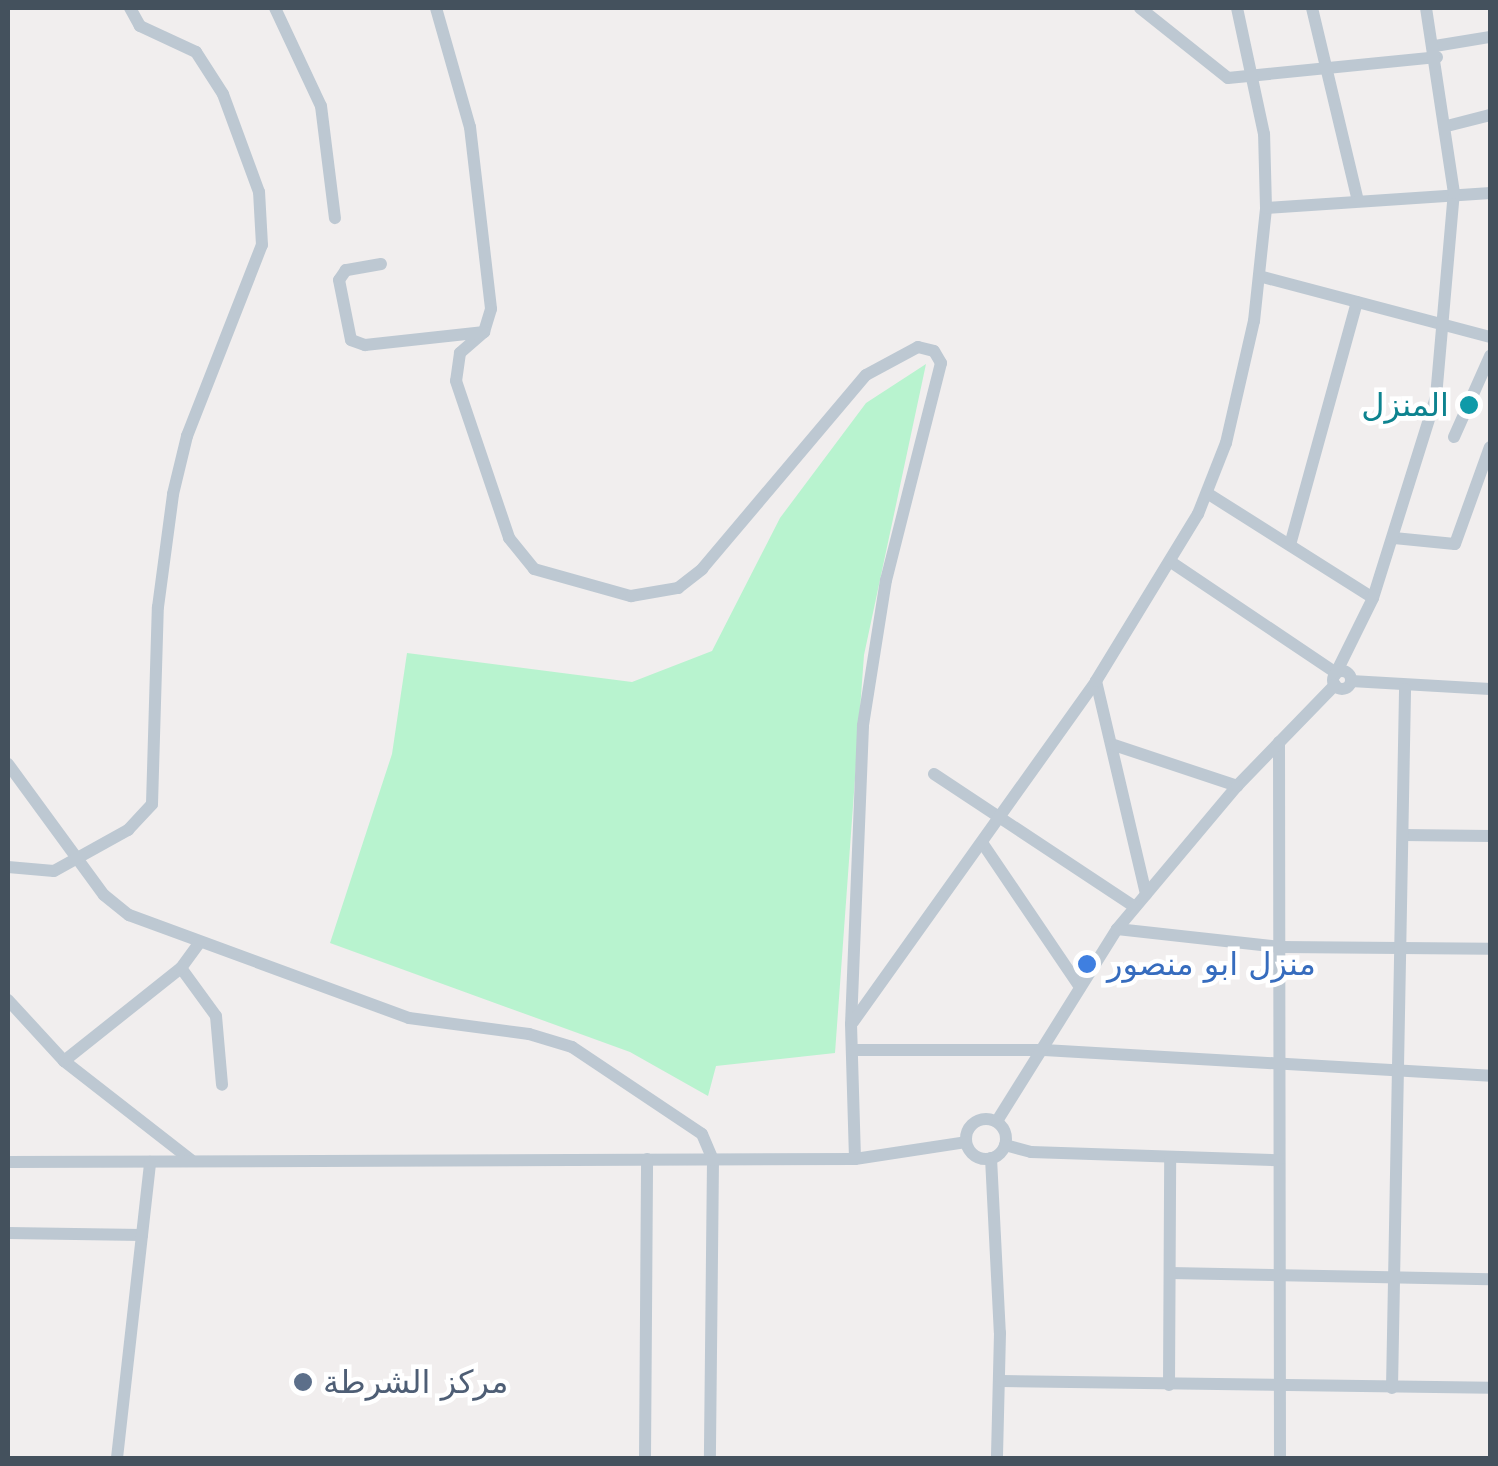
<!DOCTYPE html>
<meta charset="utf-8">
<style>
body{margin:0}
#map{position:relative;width:1498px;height:1466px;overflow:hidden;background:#f1eeee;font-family:"DejaVu Sans",Vazirmatn,sans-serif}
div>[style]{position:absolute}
.green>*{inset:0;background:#b8f3cf}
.minor>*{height:12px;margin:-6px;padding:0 6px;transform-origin:6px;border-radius:6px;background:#bdc8d2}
.minor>.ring{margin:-6px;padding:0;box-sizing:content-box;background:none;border:12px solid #bdc8d2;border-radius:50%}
.dots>*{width:28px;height:28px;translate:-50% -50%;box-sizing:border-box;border:5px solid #fff;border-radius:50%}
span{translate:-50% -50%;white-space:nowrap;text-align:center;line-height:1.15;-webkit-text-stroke:9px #fff;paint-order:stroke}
.culture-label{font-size:32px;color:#0d838f}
.right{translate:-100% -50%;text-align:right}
.shop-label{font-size:32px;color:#366cbe}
.left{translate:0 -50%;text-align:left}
.service-label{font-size:32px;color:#4e5e75}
.frame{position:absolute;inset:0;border:10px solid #44515d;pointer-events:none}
</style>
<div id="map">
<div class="green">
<div style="clip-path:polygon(926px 364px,864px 655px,835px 1053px,716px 1066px,708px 1096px,630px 1052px,330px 943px,392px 754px,407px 653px,632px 682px,712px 651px,780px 518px,866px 403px)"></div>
</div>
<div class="minor">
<div style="left:275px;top:8px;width:108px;rotate:64.9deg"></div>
<div style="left:321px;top:106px;width:113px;rotate:82.9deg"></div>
<div style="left:436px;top:8px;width:124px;rotate:74.1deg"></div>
<div style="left:470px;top:127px;width:183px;rotate:83.4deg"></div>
<div style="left:491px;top:309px;width:24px;rotate:107deg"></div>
<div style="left:484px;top:332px;width:32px;rotate:139deg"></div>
<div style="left:460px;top:353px;width:28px;rotate:98deg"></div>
<div style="left:456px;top:381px;width:166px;rotate:71.3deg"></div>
<div style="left:509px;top:538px;width:40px;rotate:51deg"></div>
<div style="left:534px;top:569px;width:101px;rotate:15.6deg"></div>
<div style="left:631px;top:596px;width:48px;rotate:-9.7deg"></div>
<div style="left:678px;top:588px;width:31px;rotate:-38deg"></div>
<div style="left:702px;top:569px;width:254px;rotate:-49.8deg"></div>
<div style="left:866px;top:375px;width:59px;rotate:-28.3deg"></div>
<div style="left:918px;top:347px;width:16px;rotate:14deg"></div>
<div style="left:934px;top:351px;width:14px;rotate:60deg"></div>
<div style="left:941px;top:363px;width:224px;rotate:104.2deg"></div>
<div style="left:886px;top:580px;width:148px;rotate:99deg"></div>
<div style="left:863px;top:726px;width:298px;rotate:92.3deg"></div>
<div style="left:851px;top:1024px;width:135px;rotate:88.3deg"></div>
<div style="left:1140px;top:8px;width:112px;rotate:38.5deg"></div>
<div style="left:1228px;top:78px;width:210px;rotate:-5.7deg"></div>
<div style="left:1312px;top:8px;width:198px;rotate:76.6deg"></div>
<div style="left:1435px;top:46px;width:56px;rotate:-9.3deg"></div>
<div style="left:1447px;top:126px;width:44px;rotate:-14.3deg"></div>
<div style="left:1266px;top:208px;width:225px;rotate:-3.8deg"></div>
<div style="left:381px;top:264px;width:36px;rotate:170deg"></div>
<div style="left:346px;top:270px;width:12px;rotate:125deg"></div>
<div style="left:339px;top:280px;width:61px;rotate:78.7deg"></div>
<div style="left:351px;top:340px;width:15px;rotate:20deg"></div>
<div style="left:365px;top:345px;width:120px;rotate:-6.2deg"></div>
<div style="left:1259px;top:276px;width:239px;rotate:14.8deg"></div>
<div style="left:1454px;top:437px;width:89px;rotate:-66deg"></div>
<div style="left:1207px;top:493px;width:196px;rotate:32.3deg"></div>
<div style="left:1394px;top:538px;width:61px;rotate:5.6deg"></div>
<div style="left:1455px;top:544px;width:103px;rotate:-70.2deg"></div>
<div style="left:1290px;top:545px;width:252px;rotate:-74.6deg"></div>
<div style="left:1171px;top:562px;width:197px;rotate:33.9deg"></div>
<div class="ring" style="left:1333px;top:671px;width:6px;height:6px"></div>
<div style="left:1335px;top:675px;width:86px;rotate:-63.7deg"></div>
<div style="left:1373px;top:598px;width:211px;rotate:-72.6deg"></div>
<div style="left:1436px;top:397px;width:205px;rotate:-85deg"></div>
<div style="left:1454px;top:193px;width:187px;rotate:-98.6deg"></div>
<div style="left:1096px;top:681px;width:219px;rotate:76.8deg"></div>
<div style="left:1351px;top:681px;width:139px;rotate:3.3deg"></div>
<div style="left:1279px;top:742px;width:716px;rotate:89.92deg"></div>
<div style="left:1114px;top:745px;width:130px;rotate:18.4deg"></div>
<div style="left:8px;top:764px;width:162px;rotate:53.8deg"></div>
<div style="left:104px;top:895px;width:32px;rotate:39deg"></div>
<div style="left:129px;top:915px;width:298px;rotate:20.2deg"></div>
<div style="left:409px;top:1018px;width:121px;rotate:7.6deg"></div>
<div style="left:529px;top:1034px;width:45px;rotate:16.8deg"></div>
<div style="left:572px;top:1047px;width:156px;rotate:33.8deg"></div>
<div style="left:702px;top:1134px;width:28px;rotate:67deg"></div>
<div style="left:713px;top:1160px;width:298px;rotate:90.6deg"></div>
<div style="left:934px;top:774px;width:241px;rotate:33.5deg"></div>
<div style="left:1403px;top:835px;width:87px;rotate:0.7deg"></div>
<div style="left:983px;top:844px;width:173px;rotate:55.9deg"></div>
<div style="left:8px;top:867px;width:46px;rotate:5deg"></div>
<div style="left:54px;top:871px;width:85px;rotate:-29deg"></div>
<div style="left:128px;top:830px;width:35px;rotate:-47deg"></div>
<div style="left:152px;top:804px;width:197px;rotate:-88.3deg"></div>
<div style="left:158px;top:607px;width:114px;rotate:-82.4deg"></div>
<div style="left:173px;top:494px;width:60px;rotate:-76.4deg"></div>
<div style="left:187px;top:436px;width:205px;rotate:-68.6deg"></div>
<div style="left:262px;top:245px;width:53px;rotate:-93.2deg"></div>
<div style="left:259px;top:192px;width:104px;rotate:-110.2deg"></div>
<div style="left:223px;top:94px;width:50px;rotate:-122.7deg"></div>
<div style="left:196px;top:52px;width:62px;rotate:-155.1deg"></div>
<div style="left:140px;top:26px;width:21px;rotate:-119deg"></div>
<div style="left:1117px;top:929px;width:164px;rotate:6.3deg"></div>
<div style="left:1280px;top:947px;width:210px;rotate:0.5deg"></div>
<div style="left:181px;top:968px;width:59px;rotate:53.9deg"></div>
<div style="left:216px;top:1016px;width:69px;rotate:85deg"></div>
<div style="left:8px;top:1000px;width:83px;rotate:47.4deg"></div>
<div style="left:64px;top:1061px;width:161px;rotate:37.9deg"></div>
<div style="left:853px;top:1022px;width:419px;rotate:-54.5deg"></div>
<div style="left:1096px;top:681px;width:196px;rotate:-58.6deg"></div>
<div style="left:1198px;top:514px;width:76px;rotate:-68.5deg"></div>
<div style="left:1226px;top:443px;width:125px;rotate:-77.1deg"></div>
<div style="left:1254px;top:321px;width:114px;rotate:-83.9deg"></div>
<div style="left:1266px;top:208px;width:74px;rotate:-91.5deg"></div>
<div style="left:1264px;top:134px;width:129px;rotate:-102.1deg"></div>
<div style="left:852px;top:1050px;width:192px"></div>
<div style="left:1044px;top:1050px;width:447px;rotate:3.3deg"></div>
<div style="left:64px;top:1061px;width:149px;rotate:-38.5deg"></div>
<div style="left:181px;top:968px;width:31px;rotate:-54deg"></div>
<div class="ring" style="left:966px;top:1119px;width:28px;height:28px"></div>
<div style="left:997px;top:1121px;width:226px;rotate:-58deg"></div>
<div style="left:1117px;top:929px;width:187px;rotate:-50deg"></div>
<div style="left:1237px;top:786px;width:141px;rotate:-45.9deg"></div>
<div style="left:1005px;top:1145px;width:27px;rotate:15deg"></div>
<div style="left:1031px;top:1152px;width:247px;rotate:1.9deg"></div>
<div style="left:991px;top:1158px;width:175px;rotate:87.1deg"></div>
<div style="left:1000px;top:1333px;width:125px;rotate:91.4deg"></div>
<div style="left:8px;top:1162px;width:847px;rotate:-0.2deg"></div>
<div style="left:855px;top:1159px;width:112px;rotate:-8.7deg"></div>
<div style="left:8px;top:1233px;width:134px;rotate:0.9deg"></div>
<div style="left:1170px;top:1273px;width:320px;rotate:1.1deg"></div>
<div style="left:1001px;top:1381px;width:489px;rotate:0.8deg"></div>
<div style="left:1169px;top:1385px;width:227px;rotate:-89.7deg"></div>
<div style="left:1392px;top:1388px;width:699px;rotate:-88.93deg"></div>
<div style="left:117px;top:1458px;width:298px;rotate:-83.6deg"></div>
<div style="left:645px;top:1458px;width:299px;rotate:-89.6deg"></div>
</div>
<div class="dots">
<div style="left:1469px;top:405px;background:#0f9aa8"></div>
<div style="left:1087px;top:964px;background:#3f7fe0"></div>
<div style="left:303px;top:1382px;background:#5c6f8a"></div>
</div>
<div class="culture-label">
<span class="right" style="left:1449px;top:405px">المنزل</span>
</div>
<div class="shop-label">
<span class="left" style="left:1107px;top:964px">منزل ابو منصور</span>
</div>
<div class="service-label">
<span class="left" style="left:323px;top:1382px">مركز الشرطة</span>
</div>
<div class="frame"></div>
</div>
